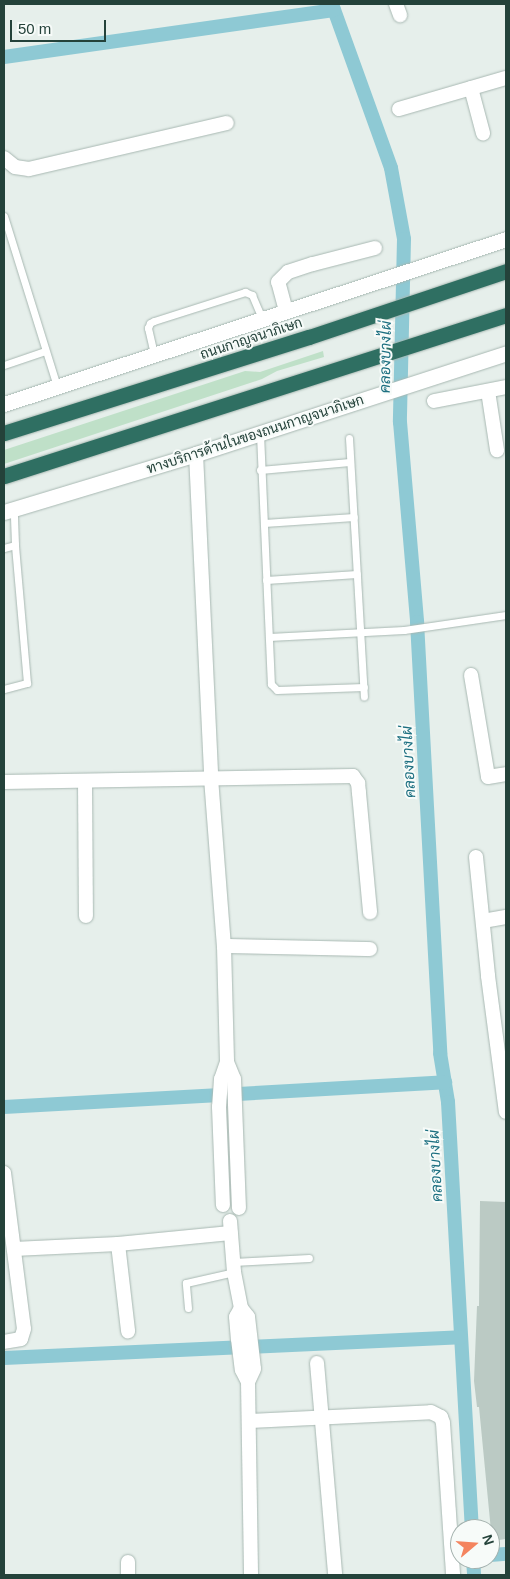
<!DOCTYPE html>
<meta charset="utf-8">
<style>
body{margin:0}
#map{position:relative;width:510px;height:1579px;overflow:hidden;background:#e6efeb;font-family:Helvetica,Sarabun,sans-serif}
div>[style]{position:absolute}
.green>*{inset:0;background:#bfe0c8}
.canal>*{height:14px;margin:-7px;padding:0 7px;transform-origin:7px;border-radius:7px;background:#8ec9d4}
.building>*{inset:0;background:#bbcac4}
.roads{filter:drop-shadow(0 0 1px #a8b8b2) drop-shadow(0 0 1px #a8b8b2)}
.lane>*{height:7px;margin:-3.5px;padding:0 3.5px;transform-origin:3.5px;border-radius:3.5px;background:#fff}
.street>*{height:14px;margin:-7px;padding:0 7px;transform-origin:7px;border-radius:7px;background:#fff}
.secondary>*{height:15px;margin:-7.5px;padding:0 7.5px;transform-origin:7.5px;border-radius:7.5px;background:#fff}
.highway>*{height:15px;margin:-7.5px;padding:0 7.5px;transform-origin:7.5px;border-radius:7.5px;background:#2f6f62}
span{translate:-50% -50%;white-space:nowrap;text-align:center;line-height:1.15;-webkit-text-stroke:4px #f7fbf9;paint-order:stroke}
.street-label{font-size:14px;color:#24423a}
.water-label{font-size:15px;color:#1c6f80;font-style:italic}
.frame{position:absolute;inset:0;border:5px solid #24423a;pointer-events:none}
.north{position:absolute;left:450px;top:1519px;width:50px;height:50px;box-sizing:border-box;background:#f7fbf9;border:1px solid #a3b1ad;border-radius:50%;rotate:72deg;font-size:14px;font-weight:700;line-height:20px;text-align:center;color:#24423a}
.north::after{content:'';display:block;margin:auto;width:18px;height:22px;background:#f4845f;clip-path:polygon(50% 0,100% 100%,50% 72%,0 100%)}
.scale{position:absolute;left:10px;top:20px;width:96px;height:22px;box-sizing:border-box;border:2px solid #24423a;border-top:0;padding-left:6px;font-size:15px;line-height:18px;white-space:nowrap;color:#24423a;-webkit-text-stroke:4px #f7fbf9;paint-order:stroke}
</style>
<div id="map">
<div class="green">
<div style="clip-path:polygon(323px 351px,324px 357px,277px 371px,262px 379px,4px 464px,4px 450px,245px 371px,260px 372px)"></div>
</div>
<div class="canal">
<div style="left:332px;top:4px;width:174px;rotate:70.2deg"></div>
<div style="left:391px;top:168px;width:72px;rotate:79.6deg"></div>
<div style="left:404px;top:239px;width:183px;rotate:91.3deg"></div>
<div style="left:400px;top:422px;width:201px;rotate:85.1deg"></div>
<div style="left:417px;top:622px;width:432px;rotate:86.9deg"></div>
<div style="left:440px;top:1053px;width:50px;rotate:80.7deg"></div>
<div style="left:448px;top:1102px;width:428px;rotate:86.8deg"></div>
<div style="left:4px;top:57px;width:333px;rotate:-8.1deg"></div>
<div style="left:4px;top:1107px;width:442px;rotate:-3.2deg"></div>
<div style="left:4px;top:1358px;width:457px;rotate:-2.6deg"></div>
<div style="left:490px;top:1555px;width:16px;rotate:-4deg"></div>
<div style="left:473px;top:1559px;width:16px;rotate:86deg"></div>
</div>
<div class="building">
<div style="clip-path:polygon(480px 1201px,506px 1202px,506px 1539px,492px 1541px,479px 1407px,477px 1407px,474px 1381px,477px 1306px,479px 1306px)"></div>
</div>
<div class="roads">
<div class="lane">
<div style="left:4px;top:216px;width:178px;rotate:72.7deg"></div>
<div style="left:154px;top:354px;width:27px;rotate:-103deg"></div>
<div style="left:148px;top:328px;width:5px;rotate:-68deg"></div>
<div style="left:150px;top:323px;width:4px;rotate:-27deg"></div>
<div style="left:154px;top:321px;width:96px;rotate:-17.7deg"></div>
<div style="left:245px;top:292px;width:8px;rotate:23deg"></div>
<div style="left:252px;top:295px;width:26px;rotate:67deg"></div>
<div style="left:4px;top:365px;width:43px;rotate:-18.9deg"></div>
<div style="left:260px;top:434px;width:250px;rotate:87.5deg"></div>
<div style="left:271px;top:684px;width:8px;rotate:45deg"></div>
<div style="left:277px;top:690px;width:87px;rotate:-2deg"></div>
<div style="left:349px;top:438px;width:259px;rotate:86.7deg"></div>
<div style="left:260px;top:470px;width:90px;rotate:-5.1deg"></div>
<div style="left:264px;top:523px;width:90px;rotate:-3.8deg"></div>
<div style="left:4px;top:548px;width:11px;rotate:-15deg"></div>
<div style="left:15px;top:545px;width:36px;rotate:-92deg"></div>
<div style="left:266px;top:580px;width:91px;rotate:-3.8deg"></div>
<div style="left:269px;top:637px;width:135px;rotate:-3deg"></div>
<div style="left:404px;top:630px;width:103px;rotate:-8.4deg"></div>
<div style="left:4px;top:689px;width:24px;rotate:-15deg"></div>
<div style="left:27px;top:683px;width:139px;rotate:-95deg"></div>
<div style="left:233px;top:1262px;width:76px;rotate:-3deg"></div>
<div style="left:188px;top:1308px;width:25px;rotate:-95deg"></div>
<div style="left:186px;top:1283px;width:49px;rotate:-12.9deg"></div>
</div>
<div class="street">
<div style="left:396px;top:4px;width:12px;rotate:70deg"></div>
<div style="left:471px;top:88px;width:47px;rotate:75.1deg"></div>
<div style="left:399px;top:109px;width:111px;rotate:-16.2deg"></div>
<div style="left:4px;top:158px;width:14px;rotate:39deg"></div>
<div style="left:15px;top:167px;width:14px;rotate:8deg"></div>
<div style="left:29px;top:169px;width:203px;rotate:-13.1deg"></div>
<div style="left:286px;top:311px;width:30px;rotate:-105deg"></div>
<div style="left:278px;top:282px;width:14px;rotate:-45deg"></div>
<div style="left:288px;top:272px;width:26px;rotate:-18deg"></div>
<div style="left:313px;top:264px;width:64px;rotate:-14.5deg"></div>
<div style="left:488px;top:391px;width:60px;rotate:81.3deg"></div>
<div style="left:434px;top:401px;width:73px;rotate:-11deg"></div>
<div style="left:196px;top:454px;width:324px;rotate:87.3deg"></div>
<div style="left:211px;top:778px;width:169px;rotate:85.6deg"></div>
<div style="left:224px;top:946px;width:116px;rotate:88.5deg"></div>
<div style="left:227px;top:1062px;width:18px;rotate:109deg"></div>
<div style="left:221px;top:1079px;width:28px;rotate:94deg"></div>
<div style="left:219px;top:1107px;width:98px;rotate:87.7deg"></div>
<div style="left:471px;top:675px;width:103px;rotate:80.5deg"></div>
<div style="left:488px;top:777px;width:18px;rotate:-9deg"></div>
<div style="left:4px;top:782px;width:349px;rotate:-1deg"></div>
<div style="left:353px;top:776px;width:9px;rotate:54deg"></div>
<div style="left:358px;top:783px;width:10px;rotate:84deg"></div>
<div style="left:359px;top:793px;width:120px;rotate:84.7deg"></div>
<div style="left:85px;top:782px;width:134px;rotate:89.6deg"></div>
<div style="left:476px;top:857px;width:120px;rotate:84.2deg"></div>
<div style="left:488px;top:976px;width:137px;rotate:82.5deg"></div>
<div style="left:483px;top:921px;width:23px;rotate:-10deg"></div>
<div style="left:224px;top:946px;width:146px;rotate:1.2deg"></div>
<div style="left:227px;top:1062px;width:18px;rotate:68deg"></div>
<div style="left:234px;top:1079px;width:129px;rotate:87.8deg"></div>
<div style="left:4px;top:1173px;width:157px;rotate:82.7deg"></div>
<div style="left:24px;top:1329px;width:10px;rotate:107deg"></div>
<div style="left:21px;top:1339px;width:17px;rotate:170deg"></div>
<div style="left:230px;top:1221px;width:51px;rotate:85.5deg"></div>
<div style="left:234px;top:1272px;width:37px;rotate:79deg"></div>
<div style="left:241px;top:1308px;width:11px;rotate:52deg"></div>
<div style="left:248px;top:1317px;width:52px;rotate:83.4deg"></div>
<div style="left:254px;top:1369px;width:14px;rotate:115deg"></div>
<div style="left:248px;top:1382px;width:193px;rotate:89.1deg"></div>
<div style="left:118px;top:1244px;width:88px;rotate:83.4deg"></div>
<div style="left:14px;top:1249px;width:104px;rotate:-2.8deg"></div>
<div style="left:118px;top:1244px;width:113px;rotate:-5.6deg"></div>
<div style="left:241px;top:1308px;width:10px;rotate:119deg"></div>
<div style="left:236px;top:1317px;width:22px;rotate:85deg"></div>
<div style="left:238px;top:1339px;width:31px;rotate:83deg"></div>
<div style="left:242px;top:1370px;width:13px;rotate:63deg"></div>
<div style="left:317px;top:1363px;width:213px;rotate:85.1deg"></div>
<div style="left:250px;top:1421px;width:181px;rotate:-2.8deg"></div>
<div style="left:431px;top:1412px;width:11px;rotate:27deg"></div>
<div style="left:441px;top:1417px;width:6px;rotate:72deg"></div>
<div style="left:443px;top:1423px;width:152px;rotate:86.2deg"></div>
<div style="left:128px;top:1562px;width:13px;rotate:90deg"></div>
</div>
<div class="secondary">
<div style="left:4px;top:404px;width:528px;rotate:-18.19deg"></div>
<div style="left:4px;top:512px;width:201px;rotate:-16.8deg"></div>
<div style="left:196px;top:454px;width:326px;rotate:-18deg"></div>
</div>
<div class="highway">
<div style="left:4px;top:433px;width:320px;rotate:-17.5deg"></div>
<div style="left:309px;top:337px;width:208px;rotate:-18.5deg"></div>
<div style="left:4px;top:476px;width:527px;rotate:-17.78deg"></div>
</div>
</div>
<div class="street-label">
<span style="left:251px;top:338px;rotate:-18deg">ถนนกาญจนาภิเษก</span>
<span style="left:255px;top:434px;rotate:-18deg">ทางบริการด้านในของถนนกาญจนาภิเษก</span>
</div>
<div class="water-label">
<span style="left:385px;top:357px;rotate:-89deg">คลองบางไผ่</span>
<span style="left:408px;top:762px;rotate:-93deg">คลองบางไผ่</span>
<span style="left:435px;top:1166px;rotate:-93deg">คลองบางไผ่</span>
</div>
<div class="frame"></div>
<div class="north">N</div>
<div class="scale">50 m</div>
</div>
